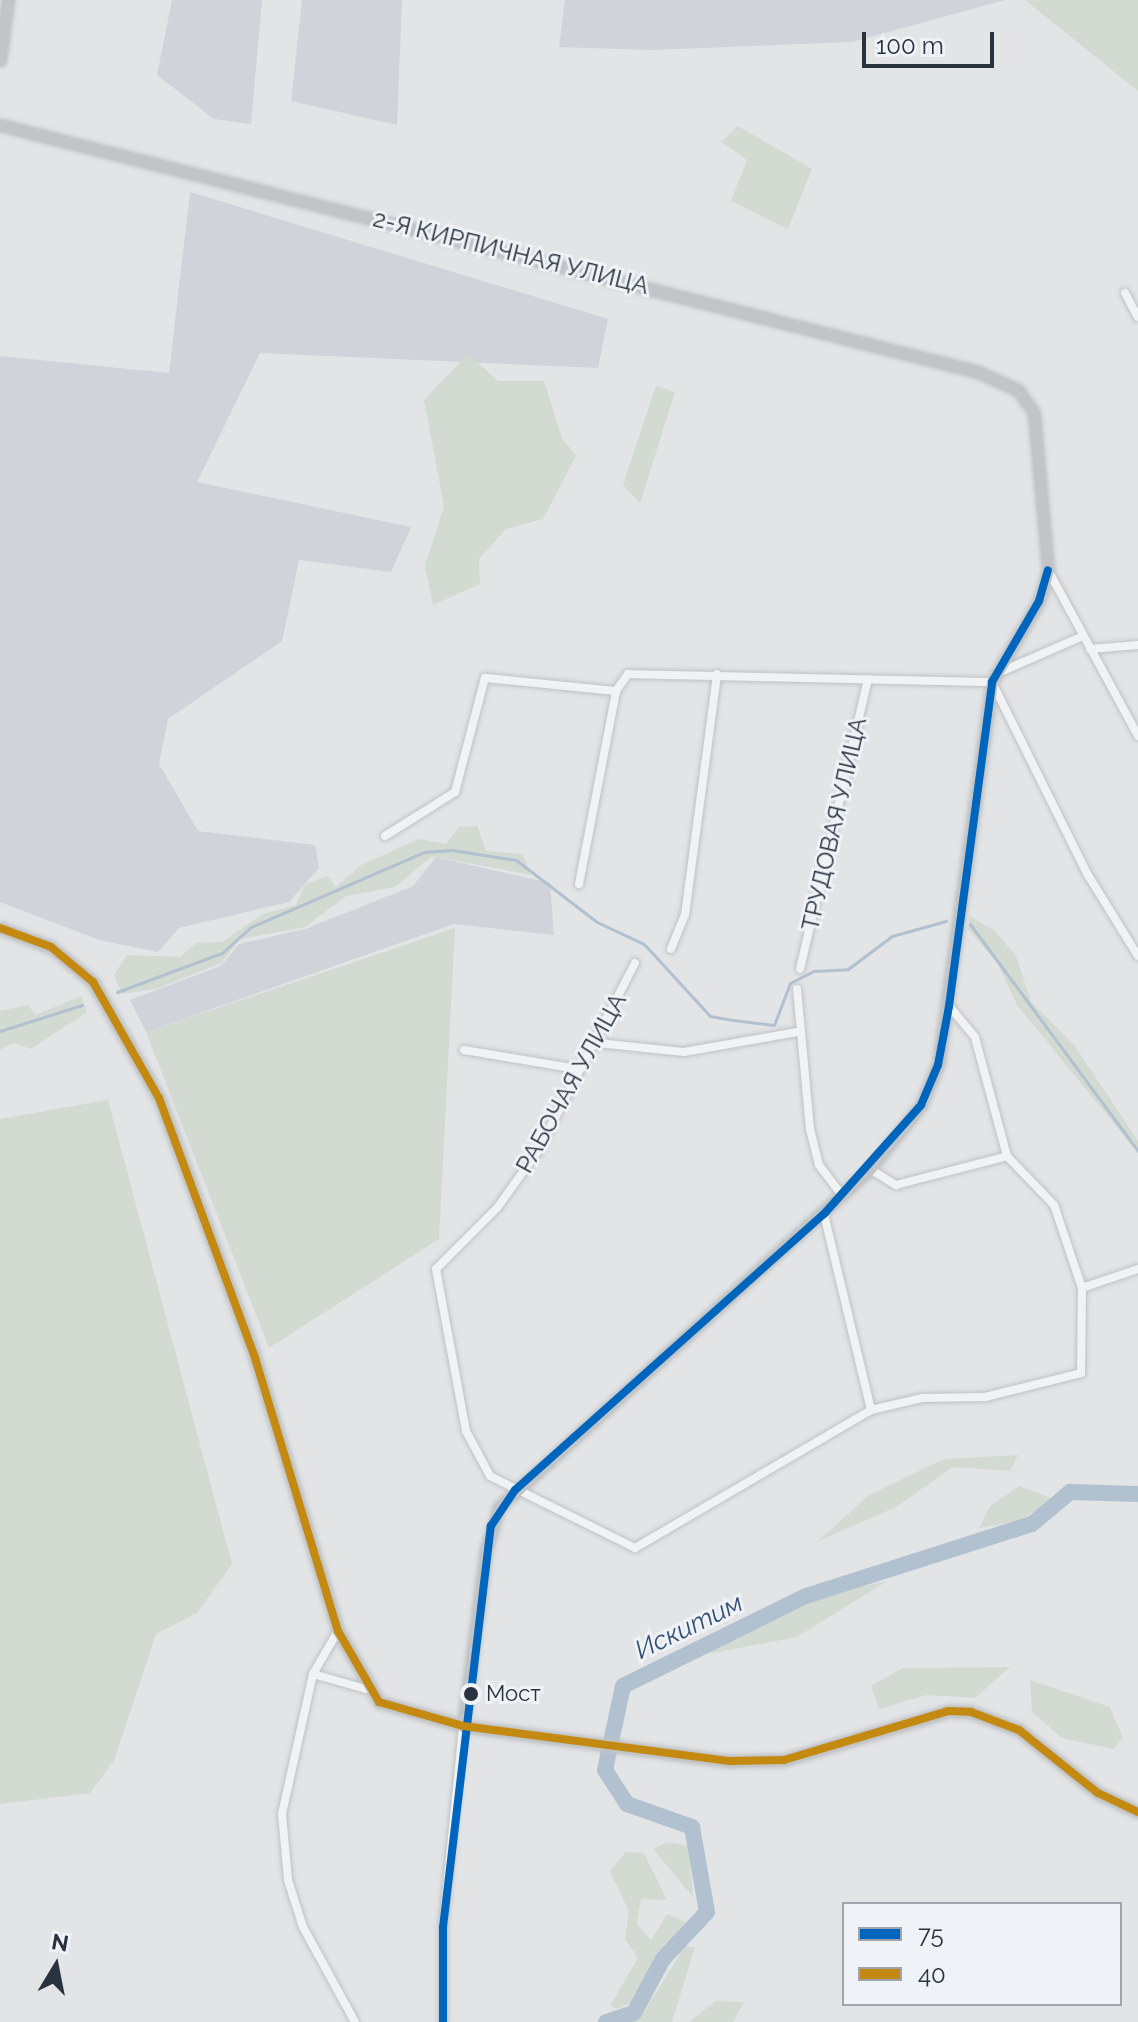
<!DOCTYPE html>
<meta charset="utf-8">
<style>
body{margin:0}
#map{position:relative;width:1138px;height:2022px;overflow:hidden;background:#e2e4e6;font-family:Raleway,sans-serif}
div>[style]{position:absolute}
.built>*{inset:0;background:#d0d3d9}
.green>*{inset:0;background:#d3dad2}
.stream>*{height:3px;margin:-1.5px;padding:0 1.5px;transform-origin:1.5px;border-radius:1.5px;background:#b1c1d0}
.river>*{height:16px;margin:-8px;padding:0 8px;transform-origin:8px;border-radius:8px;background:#b1c1d0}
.roads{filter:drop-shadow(0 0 2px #c0c2c4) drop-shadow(0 0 2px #c0c2c4)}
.street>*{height:8px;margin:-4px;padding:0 4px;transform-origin:4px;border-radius:4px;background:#f1f2f3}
.secondary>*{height:11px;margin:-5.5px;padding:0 5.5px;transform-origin:5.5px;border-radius:5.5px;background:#c2c5c8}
.bus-1>*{height:8px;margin:-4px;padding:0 4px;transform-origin:4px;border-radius:4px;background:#0065bd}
.bus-2>*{height:8px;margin:-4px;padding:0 4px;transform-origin:4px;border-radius:4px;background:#c48910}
.dots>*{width:22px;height:22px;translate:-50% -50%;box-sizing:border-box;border:4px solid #eff2f6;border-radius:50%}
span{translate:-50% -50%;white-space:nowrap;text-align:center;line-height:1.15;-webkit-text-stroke:6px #eff2f6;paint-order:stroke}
.bus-label{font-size:22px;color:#29323f}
.left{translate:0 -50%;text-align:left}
.street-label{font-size:24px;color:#29323f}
.water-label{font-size:26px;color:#355171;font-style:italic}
.legend{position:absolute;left:842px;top:1902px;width:280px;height:104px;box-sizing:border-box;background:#eff2f6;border:2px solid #a0a5ad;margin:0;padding:10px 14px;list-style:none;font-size:24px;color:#29323f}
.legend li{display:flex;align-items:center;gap:16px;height:40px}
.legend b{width:40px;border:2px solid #a0a5ad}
.north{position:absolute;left:16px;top:1926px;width:80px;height:80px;-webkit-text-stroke:6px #eff2f6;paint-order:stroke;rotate:10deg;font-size:22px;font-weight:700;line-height:32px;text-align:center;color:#29323f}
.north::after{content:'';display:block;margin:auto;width:28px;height:36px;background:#29323f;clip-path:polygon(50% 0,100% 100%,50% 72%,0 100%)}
.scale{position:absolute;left:862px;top:32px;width:132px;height:36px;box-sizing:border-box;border:4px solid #29323f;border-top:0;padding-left:10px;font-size:24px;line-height:28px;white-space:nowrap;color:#29323f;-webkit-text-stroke:6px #eff2f6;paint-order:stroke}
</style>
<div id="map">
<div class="built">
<div style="clip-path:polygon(172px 0,262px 0,251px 124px,214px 119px,157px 75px)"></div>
<div style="clip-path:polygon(302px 0,402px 0,397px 125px,291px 101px)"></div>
<div style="clip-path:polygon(565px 0,1005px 0,852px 42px,652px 50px,559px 47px)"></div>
<div style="clip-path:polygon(190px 192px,608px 319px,598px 368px,260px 353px,197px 482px,411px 527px,391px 572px,299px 560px,282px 641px,168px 719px,159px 764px,198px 831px,315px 845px,319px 868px,289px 902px,179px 928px,158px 952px,99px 940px,0 902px,0 356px,169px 373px)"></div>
<div style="clip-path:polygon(436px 857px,550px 883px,554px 935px,454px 924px,146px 1032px,130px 1000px,221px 966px,239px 944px,305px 929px,413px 886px)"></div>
</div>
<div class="green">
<div style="clip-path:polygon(1025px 0,1138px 0,1138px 91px)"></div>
<div style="clip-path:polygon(738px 126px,812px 169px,788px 229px,731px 201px,747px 160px,721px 142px)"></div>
<div style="clip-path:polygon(468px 354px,498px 381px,544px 381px,562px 438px,576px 456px,543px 519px,506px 529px,479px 559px,480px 584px,433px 605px,425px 566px,444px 506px,424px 400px)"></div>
<div style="clip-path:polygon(656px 386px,675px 392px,640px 503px,623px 485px)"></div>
<div style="clip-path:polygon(477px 826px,486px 851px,523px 854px,530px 875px,432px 856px,395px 887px,346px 896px,305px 927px,240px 939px,221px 963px,156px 989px,122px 994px,114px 975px,127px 955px,180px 957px,196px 943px,222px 942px,263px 914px,296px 905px,304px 885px,327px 876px,336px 887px,361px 865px,419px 839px,446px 844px,459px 827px)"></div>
<div style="clip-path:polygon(970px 916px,995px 931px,1016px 956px,1031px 1002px,1075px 1046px,1138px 1141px,1138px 1153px,1017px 1005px,998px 964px,968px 929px)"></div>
<div style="clip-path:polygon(455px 928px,439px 1239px,269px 1348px,146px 1032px)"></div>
<div style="clip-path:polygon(81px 996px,87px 1012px,31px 1049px,14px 1043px,0 1050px,0 1011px,28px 1005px,36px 1015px)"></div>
<div style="clip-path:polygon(108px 1100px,232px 1564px,197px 1613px,156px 1634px,114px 1760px,90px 1793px,0 1804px,0 1119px)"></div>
<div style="clip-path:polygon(1018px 1455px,1010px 1471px,953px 1467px,896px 1507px,818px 1541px,869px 1495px,944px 1459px)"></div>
<div style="clip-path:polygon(1019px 1486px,1054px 1499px,1019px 1521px,979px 1528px,990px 1506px)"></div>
<div style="clip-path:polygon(887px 1581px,797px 1637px,702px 1655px,831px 1593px)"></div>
<div style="clip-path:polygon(1010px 1667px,975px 1698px,926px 1695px,879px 1709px,871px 1686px,903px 1668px)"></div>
<div style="clip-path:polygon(1030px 1680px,1110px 1707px,1123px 1738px,1114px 1749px,1062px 1738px,1032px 1712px)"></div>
<div style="clip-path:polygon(668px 1842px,689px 1846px,693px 1897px,653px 1849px)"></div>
<div style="clip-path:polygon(626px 1852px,644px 1853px,667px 1900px,641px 1899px,637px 1924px,651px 1940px,667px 1914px,693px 1925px,667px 1943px,635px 2001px,618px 2009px,610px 2006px,638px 1958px,625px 1939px,629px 1911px,610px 1871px)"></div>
<div style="clip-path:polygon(685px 1946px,695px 1947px,672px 2022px,627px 2022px,639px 2020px)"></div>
<div style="clip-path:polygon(716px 2001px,744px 2002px,733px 2022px,689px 2022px)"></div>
</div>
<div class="stream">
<div style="left:970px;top:924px;width:282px;rotate:53.5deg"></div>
<div style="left:117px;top:992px;width:112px;rotate:-20.4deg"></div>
<div style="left:222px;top:953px;width:39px;rotate:-42deg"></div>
<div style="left:251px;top:927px;width:189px;rotate:-23.4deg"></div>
<div style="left:424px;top:852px;width:28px;rotate:-4deg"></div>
<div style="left:452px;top:850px;width:65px;rotate:8.9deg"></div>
<div style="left:516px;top:860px;width:102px;rotate:37.4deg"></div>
<div style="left:597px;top:922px;width:52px;rotate:25.1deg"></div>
<div style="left:644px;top:944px;width:98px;rotate:47.5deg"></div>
<div style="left:710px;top:1016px;width:23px;rotate:10deg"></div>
<div style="left:733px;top:1020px;width:41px;rotate:7deg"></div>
<div style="left:774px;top:1025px;width:45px;rotate:-69.1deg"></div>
<div style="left:790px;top:983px;width:27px;rotate:-27deg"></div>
<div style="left:814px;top:971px;width:34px;rotate:-3deg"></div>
<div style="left:848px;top:969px;width:55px;rotate:-36.9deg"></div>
<div style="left:892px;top:936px;width:56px;rotate:-15.5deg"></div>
<div style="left:0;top:1031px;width:86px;rotate:-17.6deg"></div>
</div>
<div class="river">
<div style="left:606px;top:2022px;width:29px;rotate:-18deg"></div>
<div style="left:634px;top:2013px;width:61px;rotate:-61.8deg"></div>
<div style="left:663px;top:1959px;width:64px;rotate:-46.9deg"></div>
<div style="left:707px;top:1912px;width:86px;rotate:-100deg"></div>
<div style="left:692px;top:1827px;width:69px;rotate:-160.5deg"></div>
<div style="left:627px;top:1804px;width:40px;rotate:-122.9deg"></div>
<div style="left:605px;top:1770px;width:86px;rotate:-77.9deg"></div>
<div style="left:623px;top:1686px;width:204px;rotate:-26.2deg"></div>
<div style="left:806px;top:1596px;width:237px;rotate:-17.7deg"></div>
<div style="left:1032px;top:1524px;width:50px;rotate:-40.1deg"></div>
<div style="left:1070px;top:1492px;width:68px;rotate:1.7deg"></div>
</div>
<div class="roads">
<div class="street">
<div style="left:1125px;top:293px;width:27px;rotate:62deg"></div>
<div style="left:1048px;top:570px;width:189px;rotate:61.5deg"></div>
<div style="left:1090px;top:649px;width:48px;rotate:-4.8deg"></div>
<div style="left:998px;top:673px;width:93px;rotate:-23.5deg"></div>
<div style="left:385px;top:836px;width:83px;rotate:-32.2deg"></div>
<div style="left:455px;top:792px;width:118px;rotate:-75.3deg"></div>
<div style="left:485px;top:678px;width:132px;rotate:5.7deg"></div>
<div style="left:579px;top:884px;width:197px;rotate:-79.1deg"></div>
<div style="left:616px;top:691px;width:21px;rotate:-55deg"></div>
<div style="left:628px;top:674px;width:364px;rotate:1.3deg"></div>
<div style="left:992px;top:682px;width:216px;rotate:63.6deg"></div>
<div style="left:1088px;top:875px;width:95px;rotate:58.3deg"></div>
<div style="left:671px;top:949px;width:37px;rotate:-68deg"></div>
<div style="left:685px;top:915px;width:243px;rotate:-82.4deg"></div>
<div style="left:635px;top:963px;width:212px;rotate:117.3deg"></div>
<div style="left:538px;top:1151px;width:70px;rotate:125.7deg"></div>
<div style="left:497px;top:1208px;width:86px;rotate:135deg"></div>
<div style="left:436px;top:1269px;width:165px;rotate:79.5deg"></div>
<div style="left:466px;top:1431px;width:51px;rotate:61.9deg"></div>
<div style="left:490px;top:1476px;width:162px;rotate:26.4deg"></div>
<div style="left:635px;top:1548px;width:273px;rotate:-30.3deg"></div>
<div style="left:871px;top:1410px;width:52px;rotate:-13.2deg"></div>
<div style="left:922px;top:1398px;width:63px;rotate:-0.9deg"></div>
<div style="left:985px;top:1397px;width:99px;rotate:-14deg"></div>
<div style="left:1081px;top:1373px;width:85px;rotate:-89.3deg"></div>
<div style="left:1082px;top:1288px;width:88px;rotate:-108.6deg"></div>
<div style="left:1054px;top:1205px;width:68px;rotate:-133.8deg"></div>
<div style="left:1007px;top:1156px;width:123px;rotate:-105.1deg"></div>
<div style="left:975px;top:1037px;width:40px;rotate:-130deg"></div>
<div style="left:800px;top:969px;width:297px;rotate:-76.8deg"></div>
<div style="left:797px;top:989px;width:141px;rotate:84.7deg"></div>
<div style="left:810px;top:1129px;width:37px;rotate:76deg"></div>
<div style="left:819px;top:1165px;width:39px;rotate:53deg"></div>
<div style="left:598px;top:1043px;width:86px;rotate:6deg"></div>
<div style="left:684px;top:1052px;width:115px;rotate:-10deg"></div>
<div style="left:464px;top:1050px;width:115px;rotate:9.5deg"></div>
<div style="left:870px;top:1169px;width:31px;rotate:32deg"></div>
<div style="left:896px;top:1185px;width:115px;rotate:-14.6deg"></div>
<div style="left:824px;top:1214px;width:202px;rotate:76.5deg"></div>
<div style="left:1082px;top:1288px;width:59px;rotate:-18.7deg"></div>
<div style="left:338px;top:1631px;width:50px;rotate:120.2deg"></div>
<div style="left:313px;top:1674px;width:143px;rotate:102.5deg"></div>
<div style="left:282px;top:1814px;width:66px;rotate:84.8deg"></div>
<div style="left:288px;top:1880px;width:49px;rotate:72.3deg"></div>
<div style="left:303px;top:1927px;width:108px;rotate:61.3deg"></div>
<div style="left:313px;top:1674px;width:55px;rotate:15.8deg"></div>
<div style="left:443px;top:2022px;width:95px;rotate:-90deg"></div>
<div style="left:443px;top:1927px;width:202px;rotate:-84.3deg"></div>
</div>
<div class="secondary">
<div style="left:0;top:60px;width:61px;rotate:-82.4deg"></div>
<div style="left:0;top:125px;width:1009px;rotate:14.17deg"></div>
<div style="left:978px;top:372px;width:44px;rotate:24.2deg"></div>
<div style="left:1018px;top:390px;width:28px;rotate:55deg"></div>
<div style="left:1034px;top:413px;width:158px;rotate:84.9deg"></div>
<div style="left:1048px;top:570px;width:32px;rotate:106deg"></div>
<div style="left:1039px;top:601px;width:94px;rotate:120.1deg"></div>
<div style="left:992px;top:682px;width:387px;rotate:98deg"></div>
<div style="left:938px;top:1065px;width:43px;rotate:113deg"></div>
<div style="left:921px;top:1105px;width:82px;rotate:128.6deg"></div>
<div style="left:870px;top:1169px;width:502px;rotate:137.66deg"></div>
<div style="left:499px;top:1507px;width:45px;rotate:106.8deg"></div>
<div style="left:486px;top:1550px;width:177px;rotate:97.4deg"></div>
<div style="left:0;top:928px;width:54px;rotate:20.4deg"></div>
<div style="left:51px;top:947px;width:55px;rotate:39.8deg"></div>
<div style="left:93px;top:982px;width:133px;rotate:60.4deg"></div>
<div style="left:159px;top:1098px;width:277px;rotate:69.7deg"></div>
<div style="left:255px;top:1358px;width:285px;rotate:73.1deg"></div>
<div style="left:338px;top:1631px;width:82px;rotate:60deg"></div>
<div style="left:379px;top:1702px;width:87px;rotate:15.9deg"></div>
<div style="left:463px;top:1726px;width:269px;rotate:7.5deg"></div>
<div style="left:730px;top:1761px;width:54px;rotate:-1.1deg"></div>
<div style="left:784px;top:1760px;width:171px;rotate:-16.6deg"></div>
<div style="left:948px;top:1711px;width:23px;rotate:2deg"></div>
<div style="left:971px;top:1712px;width:51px;rotate:20.6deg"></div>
<div style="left:1019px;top:1730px;width:101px;rotate:38.6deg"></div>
<div style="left:1098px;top:1793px;width:44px;rotate:25.4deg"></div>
</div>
</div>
<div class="bus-1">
<div style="left:443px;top:2022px;width:95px;rotate:-90deg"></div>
<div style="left:443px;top:1927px;width:404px;rotate:-83.2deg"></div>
<div style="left:491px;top:1526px;width:43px;rotate:-56.3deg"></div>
<div style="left:515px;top:1490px;width:414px;rotate:-41.8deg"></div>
<div style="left:824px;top:1214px;width:146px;rotate:-48.3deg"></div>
<div style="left:921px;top:1105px;width:43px;rotate:-67deg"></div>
<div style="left:938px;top:1065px;width:60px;rotate:-79.4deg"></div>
<div style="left:949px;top:1006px;width:327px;rotate:-82.4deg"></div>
<div style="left:992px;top:682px;width:94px;rotate:-59.9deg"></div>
<div style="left:1039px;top:601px;width:32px;rotate:-74deg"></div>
</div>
<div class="bus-2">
<div style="left:0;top:928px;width:54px;rotate:20.4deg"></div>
<div style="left:51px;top:947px;width:55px;rotate:39.8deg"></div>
<div style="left:93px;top:982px;width:133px;rotate:60.4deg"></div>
<div style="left:159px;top:1098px;width:277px;rotate:69.7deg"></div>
<div style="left:255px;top:1358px;width:285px;rotate:73.1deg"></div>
<div style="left:338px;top:1631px;width:82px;rotate:60deg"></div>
<div style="left:379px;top:1702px;width:87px;rotate:15.9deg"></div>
<div style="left:463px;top:1726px;width:269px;rotate:7.5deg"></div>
<div style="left:730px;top:1761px;width:54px;rotate:-1.1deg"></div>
<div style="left:784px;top:1760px;width:171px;rotate:-16.6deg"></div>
<div style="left:948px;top:1711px;width:23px;rotate:2deg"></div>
<div style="left:971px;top:1712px;width:51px;rotate:20.6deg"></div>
<div style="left:1019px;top:1730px;width:101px;rotate:38.6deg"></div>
<div style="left:1098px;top:1793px;width:44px;rotate:25.4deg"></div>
</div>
<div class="dots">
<div style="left:471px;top:1694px;background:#29323f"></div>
</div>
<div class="bus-label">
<span class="left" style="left:486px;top:1694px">Мост</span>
</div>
<div class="street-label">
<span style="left:511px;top:252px;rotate:14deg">2-Я КИРПИЧНАЯ УЛИЦА</span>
<span style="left:834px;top:824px;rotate:-77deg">ТРУДОВАЯ УЛИЦА</span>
<span style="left:571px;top:1083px;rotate:-61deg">РАБОЧАЯ УЛИЦА</span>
</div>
<div class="water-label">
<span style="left:689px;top:1627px;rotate:-26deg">Искитим</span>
</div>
<ul class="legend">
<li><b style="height:10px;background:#0065bd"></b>75</li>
<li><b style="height:10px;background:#c48910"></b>40</li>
</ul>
<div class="north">N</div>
<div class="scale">100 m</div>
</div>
